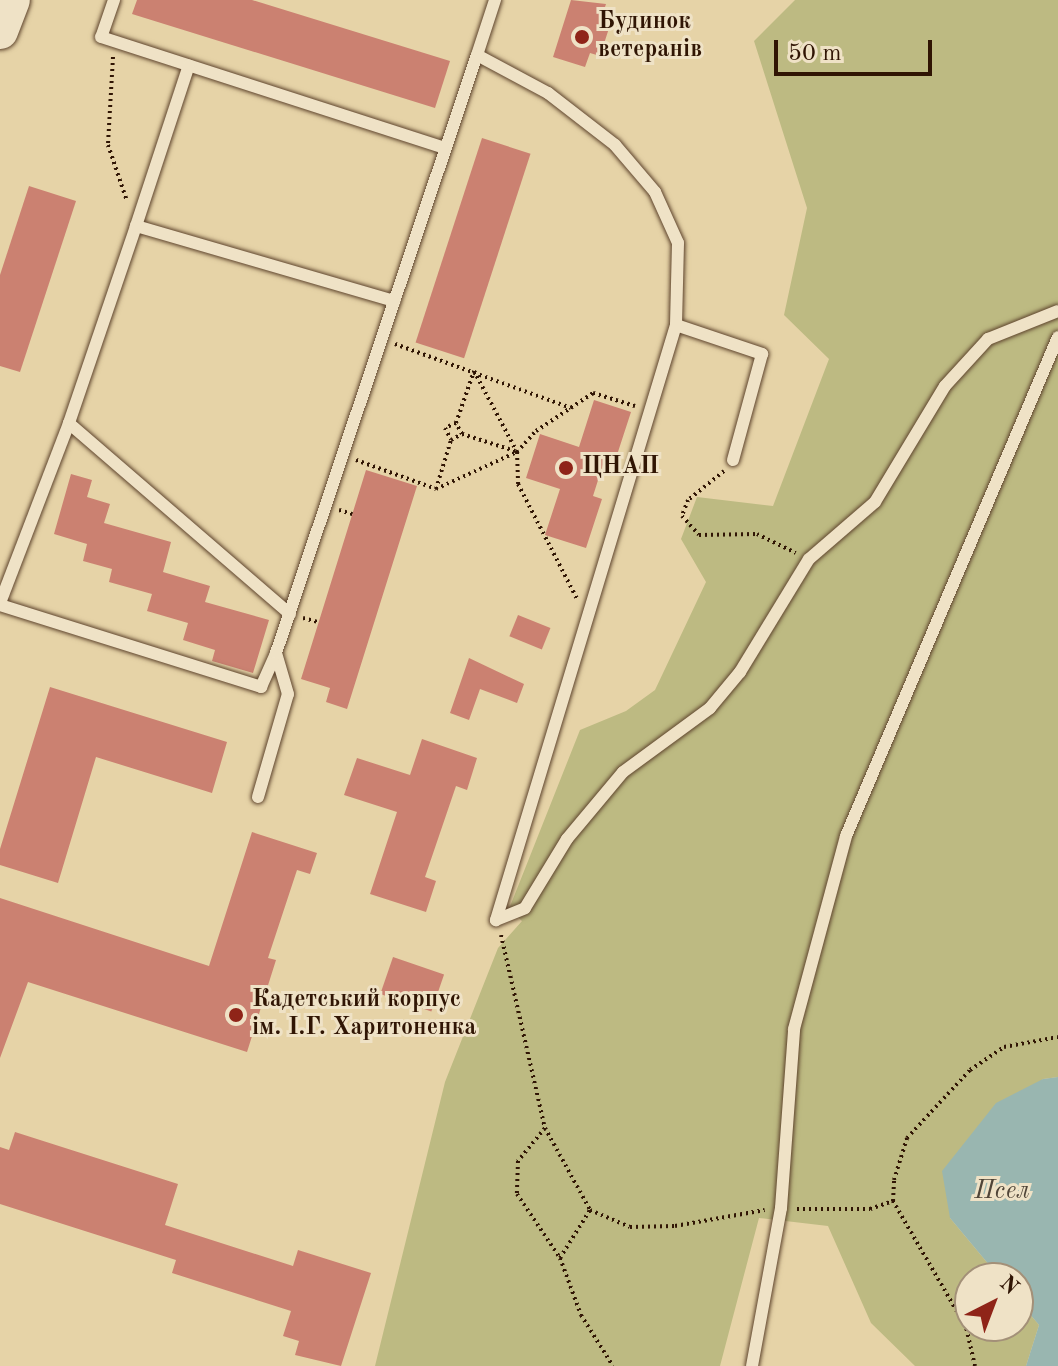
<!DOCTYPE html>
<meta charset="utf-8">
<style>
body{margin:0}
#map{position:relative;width:1058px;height:1366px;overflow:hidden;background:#e6d3a7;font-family:"Old Standard TT",serif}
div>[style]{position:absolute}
.green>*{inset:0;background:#bdba82}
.water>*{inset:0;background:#99b6b0}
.building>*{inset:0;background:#cb8171;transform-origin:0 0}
.path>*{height:4px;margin-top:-2px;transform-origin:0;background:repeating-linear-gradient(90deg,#301504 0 2px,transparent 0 6px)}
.roads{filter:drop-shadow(0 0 2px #5e442d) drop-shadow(0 0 2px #5e442d)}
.service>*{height:12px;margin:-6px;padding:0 6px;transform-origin:6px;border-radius:6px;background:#efe2c6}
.secondary>*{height:36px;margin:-18px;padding:0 18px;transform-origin:18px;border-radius:18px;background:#efe2c6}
.dots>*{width:22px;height:22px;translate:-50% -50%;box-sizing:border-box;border:4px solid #efe2c6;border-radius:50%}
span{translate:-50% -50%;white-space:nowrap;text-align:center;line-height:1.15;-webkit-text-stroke:6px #efe2c6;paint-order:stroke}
.poi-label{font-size:24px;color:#301504;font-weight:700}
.left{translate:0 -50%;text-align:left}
.water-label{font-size:26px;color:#504538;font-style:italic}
.north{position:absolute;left:954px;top:1262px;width:80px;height:80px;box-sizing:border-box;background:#efe2c6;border:2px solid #a39078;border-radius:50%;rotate:42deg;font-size:22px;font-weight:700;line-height:32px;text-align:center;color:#301504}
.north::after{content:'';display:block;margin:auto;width:28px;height:36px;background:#8f2418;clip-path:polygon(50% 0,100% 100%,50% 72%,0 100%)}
.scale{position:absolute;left:774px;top:40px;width:158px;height:36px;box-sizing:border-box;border:4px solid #301504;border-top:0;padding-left:10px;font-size:24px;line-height:28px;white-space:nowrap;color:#301504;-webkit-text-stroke:6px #efe2c6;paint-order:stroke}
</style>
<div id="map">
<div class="green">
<div style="clip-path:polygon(795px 0,1058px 0,1058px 1077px,1043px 1079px,950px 1218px,1000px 1278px,970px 1278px,970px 1326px,1018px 1326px,1018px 1300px,1039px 1325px,1026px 1366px,915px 1366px,871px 1323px,828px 1226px,759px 1218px,720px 1366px,375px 1366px,445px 1082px,498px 948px,522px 921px,509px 909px,580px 730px,626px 711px,655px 690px,706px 582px,681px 539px,697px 497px,773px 506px,829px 359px,784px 315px,807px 208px,754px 41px)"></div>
</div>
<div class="water">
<div style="clip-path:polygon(1058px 1077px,1058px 1366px,1026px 1366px,1039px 1325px,1018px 1300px,1018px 1278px,1000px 1278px,950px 1218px,942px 1171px,996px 1103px,1043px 1079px)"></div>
</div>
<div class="building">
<div style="clip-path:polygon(137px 0,252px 0,450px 61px,435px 108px,132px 14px)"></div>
<div style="clip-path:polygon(571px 0,606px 4px,601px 19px,611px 22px,600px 56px,590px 53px,585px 67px,553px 57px)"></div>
<div style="left:482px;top:138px;width:51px;height:215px;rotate:18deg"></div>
<div style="clip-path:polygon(29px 186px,76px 201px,20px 372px,0 366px,0 275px)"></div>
<div style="clip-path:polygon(594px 400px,631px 412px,616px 458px,606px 455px,593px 496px,602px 499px,586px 548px,545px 535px,560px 489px,526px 478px,540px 434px,579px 447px)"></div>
<div style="clip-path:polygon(366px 470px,417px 486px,347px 709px,326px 702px,330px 688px,301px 679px)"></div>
<div style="clip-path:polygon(71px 474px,92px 480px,87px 497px,110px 504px,104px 523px,171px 542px,163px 572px,210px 586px,205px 602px,269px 620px,253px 673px,212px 661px,215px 650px,183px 640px,188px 623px,147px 611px,152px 594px,109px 582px,112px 569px,83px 561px,87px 544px,54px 534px)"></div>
<div style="left:518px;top:615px;width:35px;height:23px;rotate:22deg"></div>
<div style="clip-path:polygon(469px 658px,524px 684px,517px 703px,480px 689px,469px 720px,450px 713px)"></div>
<div style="clip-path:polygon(50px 687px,227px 742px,212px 793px,96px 757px,58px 883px,0 865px,0 849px)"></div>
<div style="clip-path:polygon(422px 739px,477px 758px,467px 790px,456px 786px,425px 877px,436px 881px,426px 912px,370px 894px,397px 812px,344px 795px,357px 758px,410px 775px)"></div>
<div style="clip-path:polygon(252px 832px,317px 853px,310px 874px,297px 870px,268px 958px,276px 960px,247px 1052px,28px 982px,0 1058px,0 898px,209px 966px)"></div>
<div style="left:393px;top:957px;width:54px;height:39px;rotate:19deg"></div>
<div style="clip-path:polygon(15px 1132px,178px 1184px,165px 1225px,293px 1266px,298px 1250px,371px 1273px,341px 1366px,295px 1355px,299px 1341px,283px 1336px,291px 1311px,172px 1273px,176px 1260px,0 1204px,0 1147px,9px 1150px)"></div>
</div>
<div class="path">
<div style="left:113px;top:57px;width:88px;rotate:93.3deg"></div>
<div style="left:108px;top:145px;width:59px;rotate:71.3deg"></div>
<div style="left:395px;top:344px;width:187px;rotate:20deg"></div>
<div style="left:474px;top:371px;width:92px;rotate:62deg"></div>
<div style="left:517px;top:452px;width:32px;rotate:88deg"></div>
<div style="left:518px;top:484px;width:129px;rotate:62.8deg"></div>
<div style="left:456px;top:423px;width:12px;rotate:156deg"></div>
<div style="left:445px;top:428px;width:13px;rotate:63deg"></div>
<div style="left:451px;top:440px;width:13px;rotate:-29deg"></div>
<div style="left:462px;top:434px;width:13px;rotate:-119deg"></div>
<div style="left:456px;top:423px;width:55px;rotate:-70.9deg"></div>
<div style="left:462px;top:434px;width:56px;rotate:17.8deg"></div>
<div style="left:356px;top:460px;width:85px;rotate:19.9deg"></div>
<div style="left:436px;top:489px;width:89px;rotate:-24.6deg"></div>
<div style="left:517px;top:452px;width:28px;rotate:-48deg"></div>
<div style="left:536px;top:431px;width:69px;rotate:-33.7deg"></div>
<div style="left:593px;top:393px;width:44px;rotate:17.2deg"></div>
<div style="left:724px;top:471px;width:46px;rotate:141.1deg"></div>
<div style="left:688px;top:500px;width:17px;rotate:111deg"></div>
<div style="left:682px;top:516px;width:25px;rotate:48deg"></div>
<div style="left:699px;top:535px;width:58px;rotate:-1deg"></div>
<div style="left:757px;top:534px;width:43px;rotate:26deg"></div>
<div style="left:436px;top:489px;width:51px;rotate:-73deg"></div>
<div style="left:339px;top:510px;width:14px;rotate:17deg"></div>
<div style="left:303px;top:618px;width:16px;rotate:15deg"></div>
<div style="left:501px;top:935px;width:198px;rotate:77.2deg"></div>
<div style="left:545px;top:1128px;width:94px;rotate:61.2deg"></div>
<div style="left:590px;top:1210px;width:43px;rotate:23deg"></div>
<div style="left:630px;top:1227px;width:45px;rotate:-1.3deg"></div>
<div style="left:675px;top:1226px;width:91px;rotate:-10.1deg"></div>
<div style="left:545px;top:1128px;width:43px;rotate:129.3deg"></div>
<div style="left:518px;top:1161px;width:33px;rotate:92deg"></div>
<div style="left:517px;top:1194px;width:77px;rotate:56.1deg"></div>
<div style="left:560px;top:1258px;width:61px;rotate:69.8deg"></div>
<div style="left:581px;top:1315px;width:60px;rotate:57.9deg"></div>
<div style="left:797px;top:1209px;width:73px"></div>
<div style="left:870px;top:1209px;width:24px;rotate:-19deg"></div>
<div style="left:560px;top:1258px;width:57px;rotate:-58deg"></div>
<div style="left:975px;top:1366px;width:40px;rotate:-103deg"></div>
<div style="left:966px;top:1327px;width:146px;rotate:-120.1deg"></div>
<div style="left:893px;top:1201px;width:21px;rotate:-87deg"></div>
<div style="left:894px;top:1180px;width:44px;rotate:-72.8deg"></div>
<div style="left:907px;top:1138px;width:93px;rotate:-47.2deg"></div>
<div style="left:970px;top:1070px;width:41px;rotate:-34.1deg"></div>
<div style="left:1004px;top:1047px;width:55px;rotate:-10.5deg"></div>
</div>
<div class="roads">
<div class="service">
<div style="left:114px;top:0;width:39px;rotate:109deg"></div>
<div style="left:101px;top:37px;width:361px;rotate:17.9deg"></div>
<div style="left:495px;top:0;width:58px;rotate:108.1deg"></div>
<div style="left:477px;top:55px;width:81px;rotate:28.2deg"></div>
<div style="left:548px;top:93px;width:85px;rotate:37.8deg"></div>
<div style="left:615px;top:145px;width:62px;rotate:49.6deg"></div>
<div style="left:655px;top:192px;width:56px;rotate:65.7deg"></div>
<div style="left:678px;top:243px;width:82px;rotate:91.4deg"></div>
<div style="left:676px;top:325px;width:622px;rotate:106.83deg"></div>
<div style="left:136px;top:226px;width:169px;rotate:-71.8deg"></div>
<div style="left:676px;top:325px;width:91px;rotate:18.6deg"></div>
<div style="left:762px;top:354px;width:110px;rotate:105.3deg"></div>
<div style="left:0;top:603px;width:193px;rotate:-69deg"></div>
<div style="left:0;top:605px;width:274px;rotate:17.4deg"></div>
<div style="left:261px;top:687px;width:37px;rotate:-66deg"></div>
<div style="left:290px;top:614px;width:292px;rotate:-139.2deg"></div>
<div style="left:69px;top:423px;width:208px;rotate:-71.2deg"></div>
<div style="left:136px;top:226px;width:269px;rotate:16.2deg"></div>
<div style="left:258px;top:797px;width:107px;rotate:-73.8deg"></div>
<div style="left:288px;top:694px;width:43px;rotate:-106.3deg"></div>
<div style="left:276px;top:653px;width:631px;rotate:-71.42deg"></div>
<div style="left:496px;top:920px;width:31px;rotate:-22deg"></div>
<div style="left:525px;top:908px;width:81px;rotate:-58.7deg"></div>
<div style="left:567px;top:839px;width:87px;rotate:-50.1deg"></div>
<div style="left:623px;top:772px;width:108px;rotate:-36.3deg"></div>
<div style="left:710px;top:708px;width:47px;rotate:-50.2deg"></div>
<div style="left:740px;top:672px;width:132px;rotate:-58.6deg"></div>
<div style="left:809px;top:559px;width:87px;rotate:-40.8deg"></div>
<div style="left:875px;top:502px;width:135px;rotate:-58.9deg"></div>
<div style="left:945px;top:386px;width:64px;rotate:-47.5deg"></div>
<div style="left:988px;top:339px;width:75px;rotate:-21.8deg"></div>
<div style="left:752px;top:1366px;width:161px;rotate:-79.6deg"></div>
<div style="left:781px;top:1208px;width:179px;rotate:-85.8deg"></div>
<div style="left:794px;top:1029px;width:200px;rotate:-74.9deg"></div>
<div style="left:846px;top:836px;width:542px;rotate:-66.98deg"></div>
</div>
<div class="secondary">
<div style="left:0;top:31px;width:33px;rotate:-69deg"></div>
</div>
</div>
<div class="dots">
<div style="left:582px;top:37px;background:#8f2418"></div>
<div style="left:566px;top:468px;background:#8f2418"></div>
<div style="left:236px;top:1015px;background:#8f2418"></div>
</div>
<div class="poi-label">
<span class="left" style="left:598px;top:37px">Будинок<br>ветеранів</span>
<span class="left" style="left:582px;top:468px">ЦНАП</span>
<span class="left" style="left:252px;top:1015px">Кадетський корпус<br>ім. І.Г. Харитоненка</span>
</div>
<div class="water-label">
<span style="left:1002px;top:1192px">Псел</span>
</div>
<div class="north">N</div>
<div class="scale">50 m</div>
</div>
